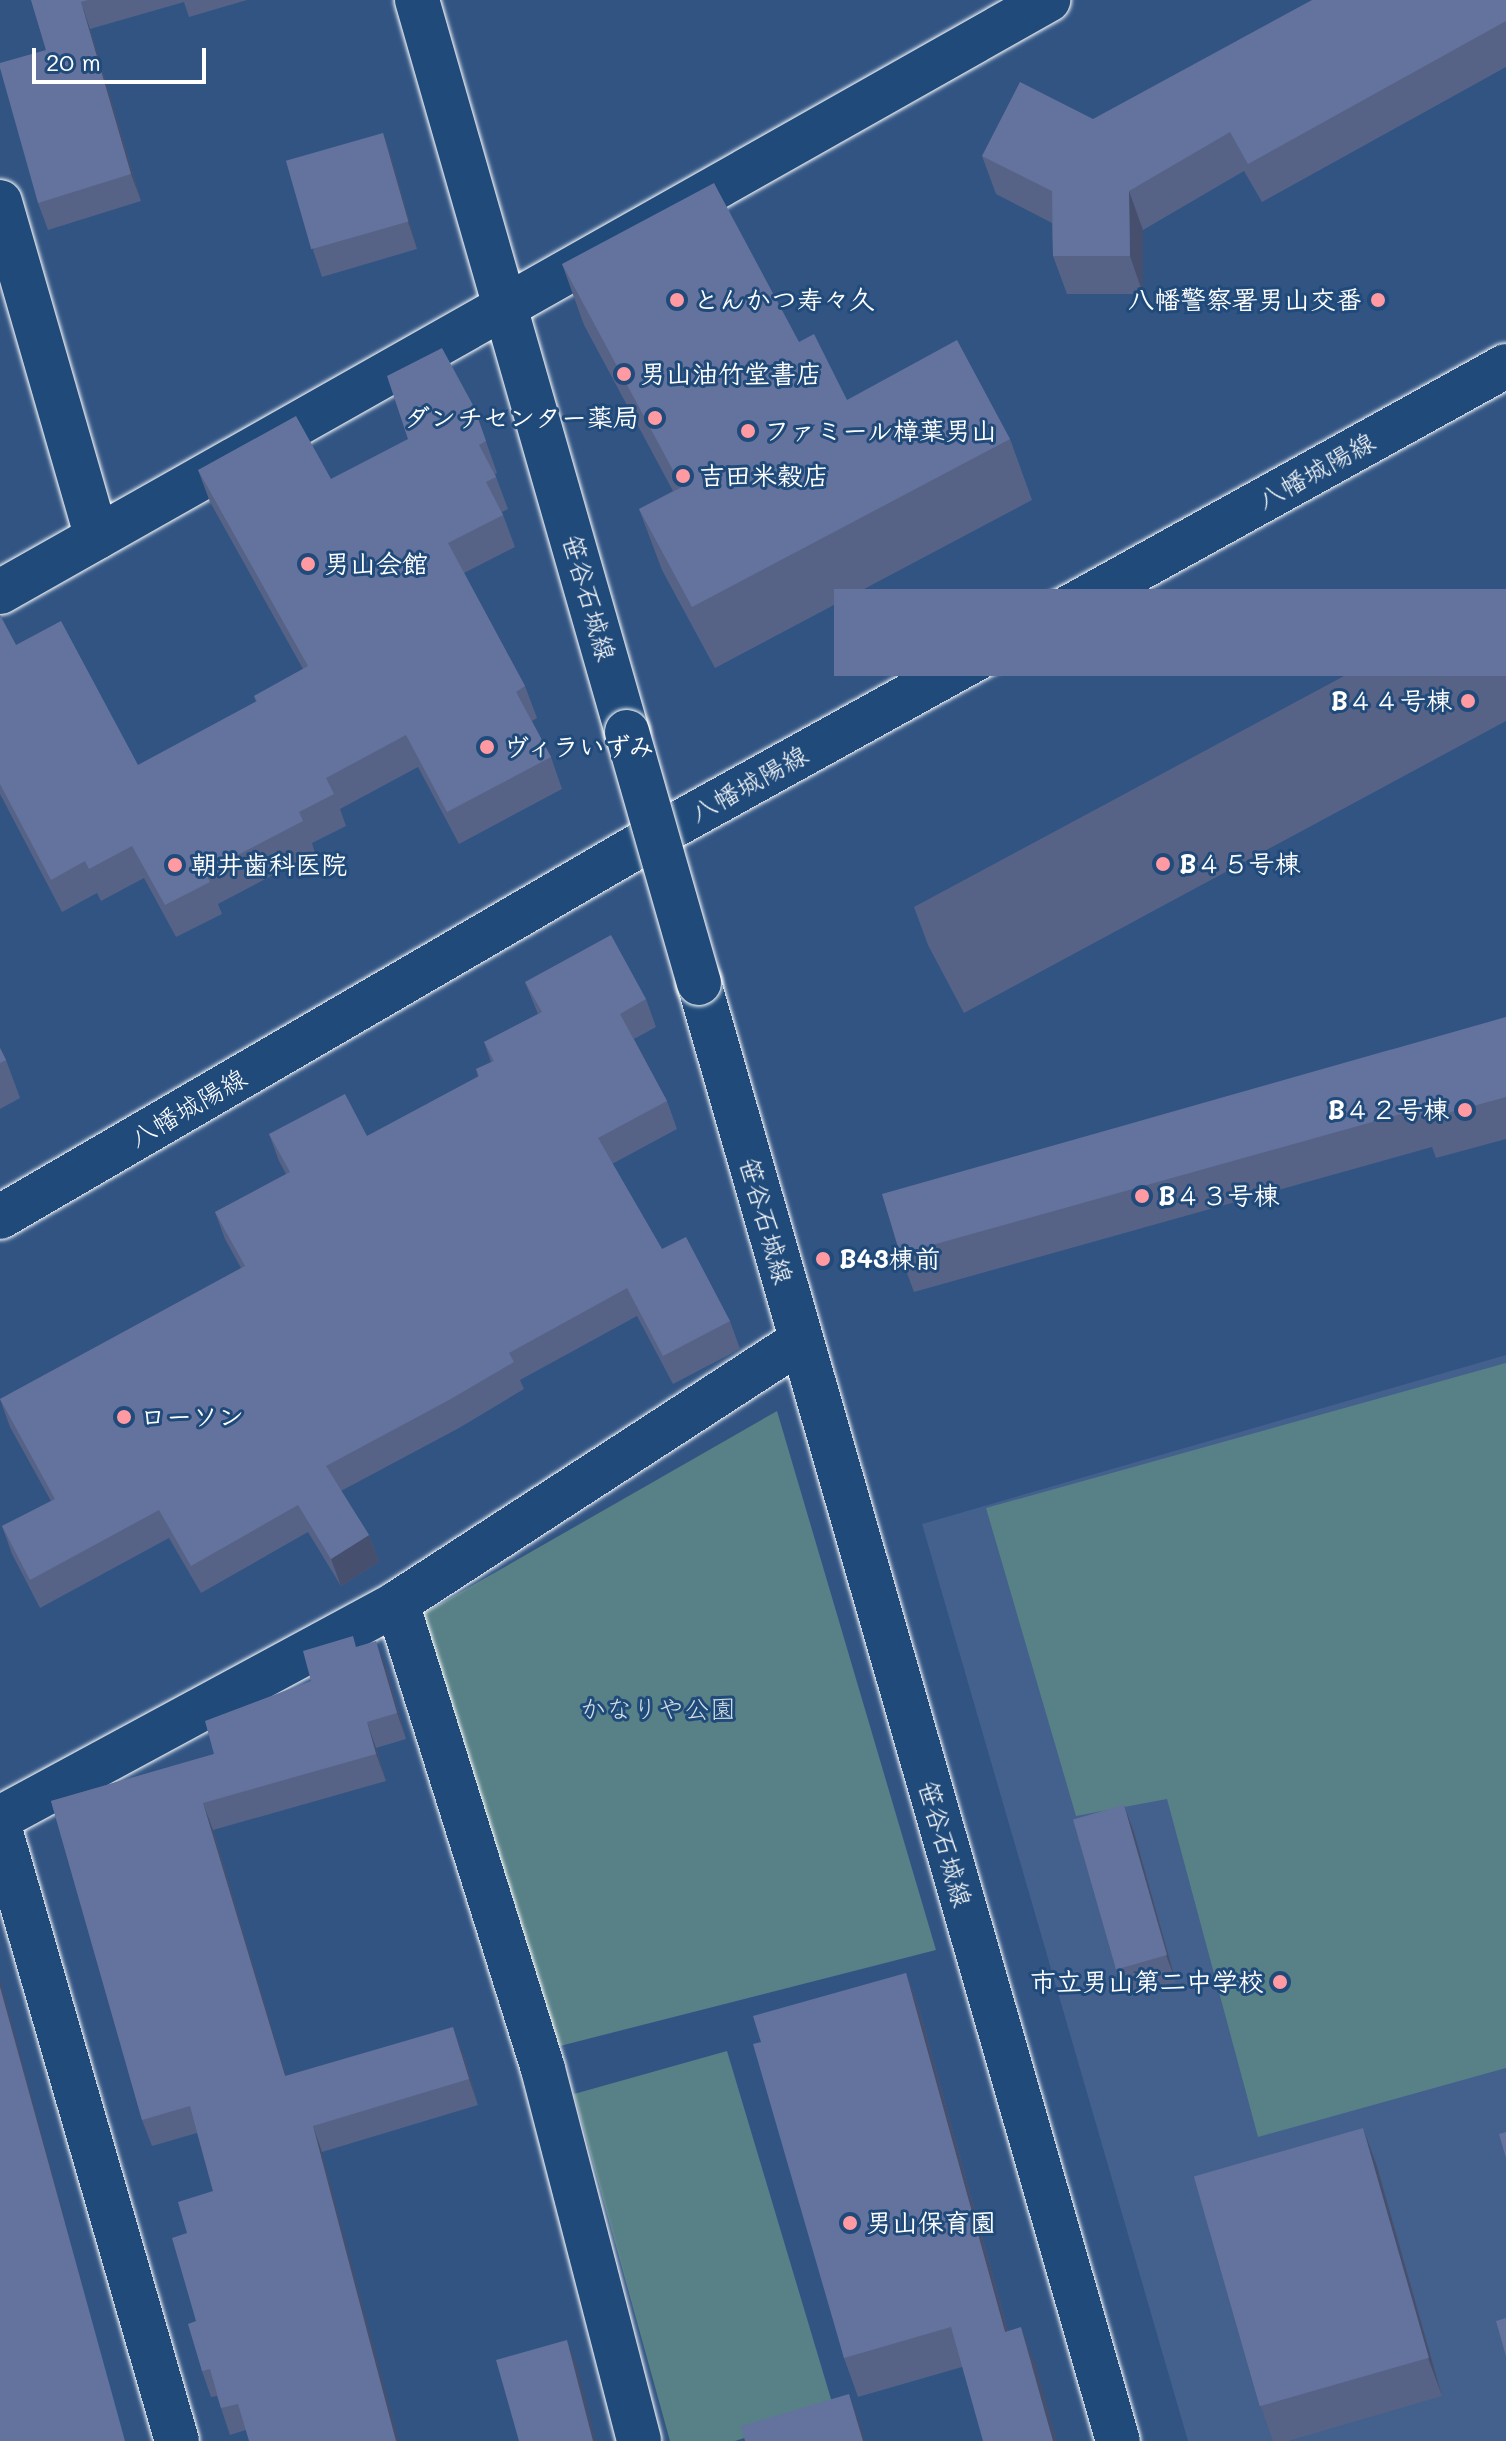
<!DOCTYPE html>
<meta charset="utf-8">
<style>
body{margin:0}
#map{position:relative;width:1506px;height:2441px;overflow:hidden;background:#315483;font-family:Mali,"Klee One",sans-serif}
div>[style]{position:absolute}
.built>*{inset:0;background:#44608d}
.green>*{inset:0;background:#578087}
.roads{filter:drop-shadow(0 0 2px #fff) drop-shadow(0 0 2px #fff)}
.street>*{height:44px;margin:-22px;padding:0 22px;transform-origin:22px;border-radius:22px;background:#1f4a7a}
.secondary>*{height:44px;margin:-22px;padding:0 22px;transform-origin:22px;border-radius:22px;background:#1f4a7a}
.bridges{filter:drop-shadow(0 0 2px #fff) drop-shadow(0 0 2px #fff)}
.secondary-bridge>*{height:44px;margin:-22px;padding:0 22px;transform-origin:22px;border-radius:22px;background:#1f4a7a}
.wall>*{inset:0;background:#566387}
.shaded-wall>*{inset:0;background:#46506e;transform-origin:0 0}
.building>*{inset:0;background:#64739d;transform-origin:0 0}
.dots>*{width:22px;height:22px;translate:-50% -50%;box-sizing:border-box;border:4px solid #1f4a7a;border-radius:50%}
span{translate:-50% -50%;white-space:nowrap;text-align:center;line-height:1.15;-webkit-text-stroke:6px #1f4a7a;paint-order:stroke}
.poi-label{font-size:26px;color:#fff;font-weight:700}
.left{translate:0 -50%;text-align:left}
.right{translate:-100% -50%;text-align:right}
.street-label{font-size:26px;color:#fff}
.park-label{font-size:26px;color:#d5dfe1}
.scale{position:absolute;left:32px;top:48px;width:174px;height:36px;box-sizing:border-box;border:4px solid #fff;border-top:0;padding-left:10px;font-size:24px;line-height:28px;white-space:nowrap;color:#fff;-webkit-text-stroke:6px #1f4a7a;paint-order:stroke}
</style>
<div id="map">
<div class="built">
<div style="clip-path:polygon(1506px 1355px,1506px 2441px,1188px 2441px,922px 1524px)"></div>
</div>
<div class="green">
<div style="clip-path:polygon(1506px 1363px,1506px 2068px,1258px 2137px,1167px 1799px,1076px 1816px,986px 1508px)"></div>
<div style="clip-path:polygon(777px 1411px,936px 1950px,556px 2047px,419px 1616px)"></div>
<div style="clip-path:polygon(727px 2051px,834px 2409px,735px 2441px,670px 2441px,574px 2094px)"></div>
</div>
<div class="roads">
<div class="street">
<div style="left:0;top:202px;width:349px;rotate:73.9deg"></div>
<div style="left:0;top:592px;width:1204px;rotate:-29.46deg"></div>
<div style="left:397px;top:1603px;width:488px;rotate:72.6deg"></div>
<div style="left:543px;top:2069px;width:384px;rotate:75.5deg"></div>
<div style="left:0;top:1818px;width:451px;rotate:-28.4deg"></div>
<div style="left:397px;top:1603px;width:481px;rotate:-33deg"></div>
<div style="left:0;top:1829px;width:637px;rotate:73.87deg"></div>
</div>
<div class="secondary">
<div style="left:417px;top:0;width:762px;rotate:73.99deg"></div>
<div style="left:699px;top:983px;width:1517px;rotate:73.97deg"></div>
<div style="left:0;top:1217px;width:760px;rotate:-30.18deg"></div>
<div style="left:657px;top:835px;width:970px;rotate:-28.92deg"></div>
</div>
</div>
<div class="bridges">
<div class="secondary-bridge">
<div style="left:627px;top:732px;width:261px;rotate:74deg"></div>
</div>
</div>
<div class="wall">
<div style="clip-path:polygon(31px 0,247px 0,189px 17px,184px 2px,90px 29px,141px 201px,48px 230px,38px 203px,46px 50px)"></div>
<div style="clip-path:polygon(1506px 0,1506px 67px,1262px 202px,1244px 171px,1143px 230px,1143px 294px,1067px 294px,1053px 256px,1052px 223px,996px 194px,982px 156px,1093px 119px)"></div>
<div style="clip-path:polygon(383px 133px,392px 160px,417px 249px,322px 277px,313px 250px)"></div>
<div style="clip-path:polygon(562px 264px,799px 342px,847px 400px,1010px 439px,1032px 500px,715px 668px,662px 570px,639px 509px,673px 491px,584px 325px)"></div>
<div style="clip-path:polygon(474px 407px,497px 473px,495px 474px,508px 509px,502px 512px,515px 547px,464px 573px,525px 686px,537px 718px,532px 721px,551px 757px,562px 789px,459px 844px,418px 767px,340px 809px,346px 826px,312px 843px,315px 853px,218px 904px,222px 914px,176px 937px,144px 878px,101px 901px,97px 893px,62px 912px,0 794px,0 615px,16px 645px,138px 765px,256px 702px,254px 696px,303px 669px,210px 502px,198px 470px,331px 479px)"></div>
<div style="clip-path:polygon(1506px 589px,1506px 721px,964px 1013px,928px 945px,914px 907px)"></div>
<div style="clip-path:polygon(525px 982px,646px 999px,656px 1027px,634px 1039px,667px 1101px,677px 1129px,612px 1164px,662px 1249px,730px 1321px,740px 1349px,673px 1384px,637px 1316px,520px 1380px,524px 1389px,459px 1428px,341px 1491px,369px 1535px,379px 1562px,341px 1586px,308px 1532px,201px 1593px,169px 1538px,40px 1608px,12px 1554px,2px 1526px,51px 1501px,10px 1427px,0 1399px,241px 1268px,225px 1239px,215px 1212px,286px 1174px,279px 1161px,269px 1134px,367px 1136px,478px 1077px,476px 1069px,491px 1062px,484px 1042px,538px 1014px)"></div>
<div style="clip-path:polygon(1506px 1017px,1506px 1139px,1436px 1158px,1432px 1147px,914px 1292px,900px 1254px)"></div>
<div style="clip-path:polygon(0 1048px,6px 1060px,20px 1098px,0 1109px)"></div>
<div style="clip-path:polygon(357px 1647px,386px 1667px,406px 1739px,376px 1748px,386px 1781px,213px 1830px,286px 2076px,463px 2053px,478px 2105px,322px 2152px,246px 2430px,230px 2435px,217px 2396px,211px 2397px,202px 2371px,196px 2321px,187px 2233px,213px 2191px,197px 2133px,152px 2146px,142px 2120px,51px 1801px,214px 1754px)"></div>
<div style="clip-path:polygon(1124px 1805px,1134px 1832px,1176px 1982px,1124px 1995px,1115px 1968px)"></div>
<div style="clip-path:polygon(906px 1973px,920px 2012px,1008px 2331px,1036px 2366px,962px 2367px,858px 2397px,844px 2358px,761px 2042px)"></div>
<div style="clip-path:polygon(1377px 2166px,1442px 2396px,1288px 2441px,1273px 2441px,1261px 2407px)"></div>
</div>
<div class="shaded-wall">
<div style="clip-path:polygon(81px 2px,90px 29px,141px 201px,131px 174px)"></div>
<div style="clip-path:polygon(383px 133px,392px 160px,417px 249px,408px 222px)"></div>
<div style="clip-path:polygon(1129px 191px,1143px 230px,1143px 294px,1130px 256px)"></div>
<div style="clip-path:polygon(369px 1535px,379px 1562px,341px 1586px,331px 1559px)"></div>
<div style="clip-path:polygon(376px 1641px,386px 1667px,406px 1739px,397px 1713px)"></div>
<div style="clip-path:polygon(367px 1722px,376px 1748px,386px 1781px,376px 1754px)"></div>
<div style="clip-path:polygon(203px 1803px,213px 1830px,294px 2102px,285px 2076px)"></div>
<div style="clip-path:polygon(1124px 1805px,1134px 1832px,1176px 1982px,1166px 1955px)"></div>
<div style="clip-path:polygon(906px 1973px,920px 2012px,1019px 2371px,1005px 2332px)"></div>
<div style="left:0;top:1979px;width:479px;height:8px;rotate:75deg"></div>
<div style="clip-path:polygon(453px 2027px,463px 2053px,478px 2105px,469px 2079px)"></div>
<div style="clip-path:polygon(313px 2126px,322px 2152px,399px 2441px,396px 2441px)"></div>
<div style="clip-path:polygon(1363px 2128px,1377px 2166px,1442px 2396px,1428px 2358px)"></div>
<div style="clip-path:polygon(1021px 2327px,1036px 2366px,1057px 2441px,1053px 2441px)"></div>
<div style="clip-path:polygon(567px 2340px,577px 2366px,596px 2441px,593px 2441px)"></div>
<div style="clip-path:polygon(849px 2394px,859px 2420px,865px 2441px,863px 2441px)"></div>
</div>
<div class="building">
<div style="clip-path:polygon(31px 0,88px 0,81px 2px,131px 174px,38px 203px,0 68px,0 63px,46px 50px)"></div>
<div style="clip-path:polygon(1312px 0,1506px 0,1506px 21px,1248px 164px,1230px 132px,1129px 191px,1130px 256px,1053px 256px,1052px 191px,982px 156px,1020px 82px,1093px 119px)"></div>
<div style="left:383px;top:133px;width:92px;height:101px;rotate:74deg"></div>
<div style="clip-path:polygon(714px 183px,799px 342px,814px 334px,847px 400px,957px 340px,1010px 439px,692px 607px,639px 509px,682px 487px,562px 264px)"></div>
<div style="clip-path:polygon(442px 348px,474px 407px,486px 441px,479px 445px,496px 477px,486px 482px,503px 515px,448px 543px,525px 686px,516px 692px,551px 757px,447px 812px,406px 735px,326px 778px,334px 794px,299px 812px,303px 821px,205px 872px,210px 882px,165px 905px,132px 846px,89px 869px,85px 861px,51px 880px,0 784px,0 615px,16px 645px,61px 621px,138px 765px,257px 701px,254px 696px,308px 666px,198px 470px,296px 416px,331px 479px,408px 439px,387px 376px)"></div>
<div style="left:1506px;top:589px;width:87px;height:672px;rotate:90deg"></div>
<div style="clip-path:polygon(611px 935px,646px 999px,620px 1014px,667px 1101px,598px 1138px,662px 1249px,686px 1237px,730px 1321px,663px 1356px,627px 1288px,509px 1353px,514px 1362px,449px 1400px,326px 1466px,369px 1535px,331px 1559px,298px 1505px,191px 1566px,159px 1510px,30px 1580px,2px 1526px,55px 1499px,0 1399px,245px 1266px,215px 1212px,290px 1172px,269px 1134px,345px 1094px,367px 1136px,479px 1076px,476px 1069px,494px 1061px,484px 1042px,542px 1012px,525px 982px)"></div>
<div style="clip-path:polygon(1506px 1017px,1506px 1097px,1422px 1120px,1419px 1109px,900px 1254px,882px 1194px)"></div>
<div style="clip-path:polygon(0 1048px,6px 1060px,0 1063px)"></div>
<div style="clip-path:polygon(353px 1636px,356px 1647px,376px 1641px,397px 1713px,367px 1722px,376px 1754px,203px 1803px,285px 2076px,453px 2027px,469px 2079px,313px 2126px,396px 2441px,249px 2441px,238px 2404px,221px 2408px,210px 2369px,202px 2371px,188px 2324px,196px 2321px,172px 2238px,187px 2233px,178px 2202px,213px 2191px,190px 2106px,142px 2120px,51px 1801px,214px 1754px,205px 1721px,311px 1681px,303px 1651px)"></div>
<div style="left:1124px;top:1805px;width:156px;height:53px;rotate:74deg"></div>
<div style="clip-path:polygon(906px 1973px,1005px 2332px,1021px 2327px,1053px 2441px,983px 2441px,951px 2327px,844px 2358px,753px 2044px,761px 2042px,753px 2016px)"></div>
<div style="clip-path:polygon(0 1987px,125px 2441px,0 2441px)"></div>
<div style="left:1363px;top:2128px;width:239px;height:176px;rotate:74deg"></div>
<div style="clip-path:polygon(1506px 2132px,1506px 2158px,1499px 2134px)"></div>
<div style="clip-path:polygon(1506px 2318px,1506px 2356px,1496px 2321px)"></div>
<div style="clip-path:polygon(567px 2340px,593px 2441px,519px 2441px,496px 2360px)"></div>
<div style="clip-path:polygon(849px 2394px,863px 2441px,745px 2441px,741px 2426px)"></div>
</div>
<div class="dots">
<div style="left:677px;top:300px;background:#ff9aa2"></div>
<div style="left:1378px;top:300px;background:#ff9aa2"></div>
<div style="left:624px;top:374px;background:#ff9aa2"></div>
<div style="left:655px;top:418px;background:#ff9aa2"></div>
<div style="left:748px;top:431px;background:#ff9aa2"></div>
<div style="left:683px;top:476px;background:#ff9aa2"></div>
<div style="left:308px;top:564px;background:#ff9aa2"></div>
<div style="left:1468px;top:701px;background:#ff9aa2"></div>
<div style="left:487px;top:747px;background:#ff9aa2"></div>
<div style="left:1163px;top:864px;background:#ff9aa2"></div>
<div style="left:175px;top:865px;background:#ff9aa2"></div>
<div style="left:1465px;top:1110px;background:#ff9aa2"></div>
<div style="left:1142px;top:1196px;background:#ff9aa2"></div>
<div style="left:823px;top:1259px;background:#ff9aa2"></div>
<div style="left:124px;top:1417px;background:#ff9aa2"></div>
<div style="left:1280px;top:1982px;background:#ff9aa2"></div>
<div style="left:850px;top:2223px;background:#ff9aa2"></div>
</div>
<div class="poi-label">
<span class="left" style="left:693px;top:300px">とんかつ寿々久</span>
<span class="right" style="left:1362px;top:300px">八幡警察署男山交番</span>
<span class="left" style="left:640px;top:374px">男山油竹堂書店</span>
<span class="right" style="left:639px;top:418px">ダンチセンター薬局</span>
<span class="left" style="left:764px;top:431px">ファミール樟葉男山</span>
<span class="left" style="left:699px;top:476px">吉田米穀店</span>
<span class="left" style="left:324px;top:564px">男山会館</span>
<span class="right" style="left:1452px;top:701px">B４４号棟</span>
<span class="left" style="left:503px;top:747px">ヴィラいずみ</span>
<span class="left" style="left:1179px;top:864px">B４５号棟</span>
<span class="left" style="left:191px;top:865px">朝井歯科医院</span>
<span class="right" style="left:1449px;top:1110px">B４２号棟</span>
<span class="left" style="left:1158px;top:1196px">B４３号棟</span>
<span class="left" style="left:839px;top:1259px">B43棟前</span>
<span class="left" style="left:140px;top:1417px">ローソン</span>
<span class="right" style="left:1264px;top:1982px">市立男山第二中学校</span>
<span class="left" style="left:866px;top:2223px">男山保育園</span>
</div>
<div class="street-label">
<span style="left:1316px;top:471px;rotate:-29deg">八幡城陽線</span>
<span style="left:589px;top:598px;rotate:74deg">笹谷石城線</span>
<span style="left:749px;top:784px;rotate:-29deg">八幡城陽線</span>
<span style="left:188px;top:1108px;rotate:-30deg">八幡城陽線</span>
<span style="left:766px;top:1221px;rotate:74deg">笹谷石城線</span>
<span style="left:945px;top:1844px;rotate:74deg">笹谷石城線</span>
</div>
<div class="park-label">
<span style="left:658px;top:1709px">かなりや公園</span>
</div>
<div class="scale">20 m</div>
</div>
